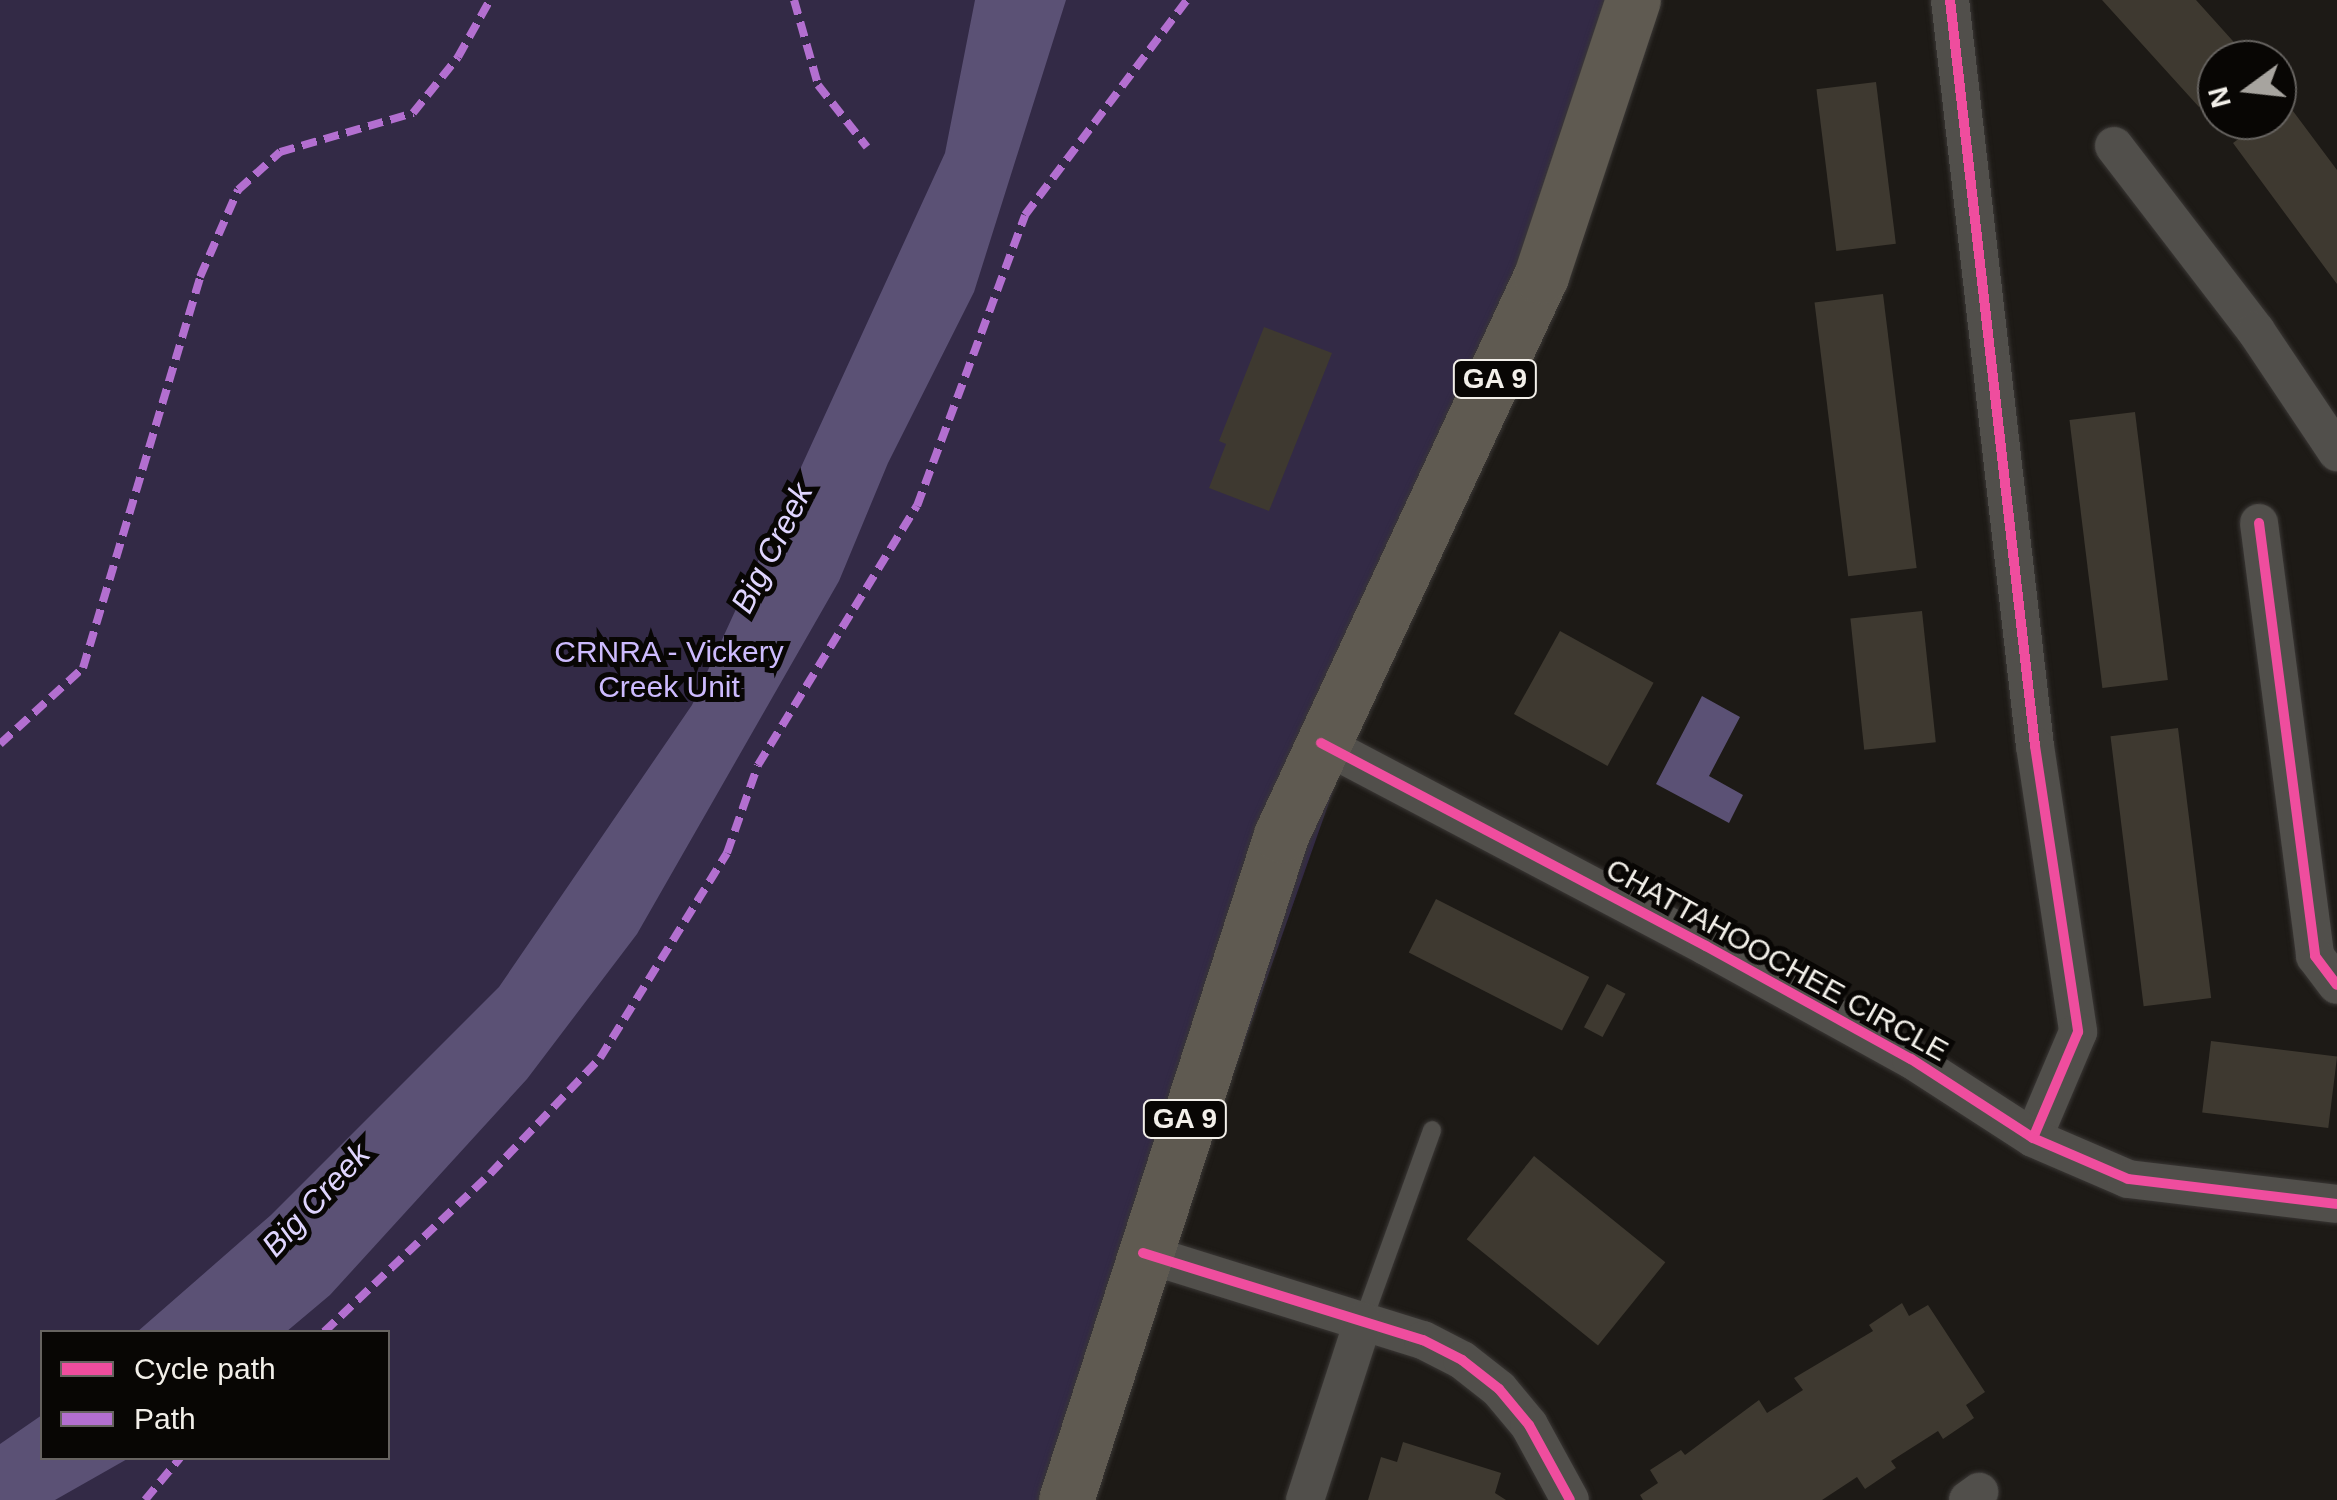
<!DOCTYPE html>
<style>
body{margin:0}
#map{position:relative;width:2337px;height:1500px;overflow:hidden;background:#1d1a16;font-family:Arial,sans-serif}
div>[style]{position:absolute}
.green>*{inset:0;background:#332a46}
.water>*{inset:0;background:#5b5175}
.building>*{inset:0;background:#3e3930;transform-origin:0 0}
.roads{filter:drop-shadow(0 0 2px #3a3735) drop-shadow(0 0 2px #3a3735)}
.service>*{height:18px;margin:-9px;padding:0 9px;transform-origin:9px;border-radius:9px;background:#514f4b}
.minor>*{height:38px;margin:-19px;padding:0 19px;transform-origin:19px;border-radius:19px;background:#514f4b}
.primary>*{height:55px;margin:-27.5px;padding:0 27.5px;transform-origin:27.5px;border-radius:27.5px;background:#5f5a51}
.quiet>*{height:8px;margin-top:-4px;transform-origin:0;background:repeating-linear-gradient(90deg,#b36fd0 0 15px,transparent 0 23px)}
.cycleway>*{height:10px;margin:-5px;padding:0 5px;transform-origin:5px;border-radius:5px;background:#ef4d9e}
span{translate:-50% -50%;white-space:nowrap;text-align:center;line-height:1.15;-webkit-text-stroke:10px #080604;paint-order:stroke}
.shield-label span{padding:2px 8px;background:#080604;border:2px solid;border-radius:8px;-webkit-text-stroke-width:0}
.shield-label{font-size:28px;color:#f2efe9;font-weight:700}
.park-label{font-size:30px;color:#cdbbfe}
.street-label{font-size:30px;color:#f2efe9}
.water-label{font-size:32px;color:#dfd5fe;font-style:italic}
.legend{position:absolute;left:40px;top:1330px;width:350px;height:130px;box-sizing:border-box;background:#080604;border:2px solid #666360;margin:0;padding:12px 18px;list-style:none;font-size:30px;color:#f2efe9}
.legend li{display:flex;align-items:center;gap:20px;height:50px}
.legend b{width:50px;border:2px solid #666360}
.north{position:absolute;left:2197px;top:40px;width:100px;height:100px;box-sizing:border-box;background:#080604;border:2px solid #666360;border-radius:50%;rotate:255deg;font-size:28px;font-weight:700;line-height:40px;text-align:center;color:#f2efe9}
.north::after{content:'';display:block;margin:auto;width:35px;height:45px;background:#a7a49f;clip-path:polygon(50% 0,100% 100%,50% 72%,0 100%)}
</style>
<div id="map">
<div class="green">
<div style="clip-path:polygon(evenodd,0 0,1612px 0,1083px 1500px,0 1500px,0 0,42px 1332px,388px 1332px,388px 1458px,42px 1458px,42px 1332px)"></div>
</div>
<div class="water">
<div style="clip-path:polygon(975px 0,1066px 0,974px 292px,888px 463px,839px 581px,637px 934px,527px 1079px,330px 1295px,286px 1332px,137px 1332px,271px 1215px,499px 987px,692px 705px,945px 153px)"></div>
<div style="clip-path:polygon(1702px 696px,1740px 717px,1709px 776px,1743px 795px,1729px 823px,1656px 784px)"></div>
<div style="clip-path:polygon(42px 1415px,42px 1458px,129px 1458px,55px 1500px,0 1500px,0 1444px)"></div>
</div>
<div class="building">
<div style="clip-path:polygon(2102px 0,2196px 0,2250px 60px,2217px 60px,2217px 90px,2199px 107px)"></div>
<div style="left:1876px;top:82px;width:163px;height:60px;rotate:83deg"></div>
<div style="clip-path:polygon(2287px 103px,2337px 170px,2337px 284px,2233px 143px,2264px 120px,2277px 120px)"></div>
<div style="left:1883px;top:294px;width:276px;height:69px;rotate:83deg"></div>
<div style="clip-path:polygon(1264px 327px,1332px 353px,1269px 511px,1209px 488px,1226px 444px,1219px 441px)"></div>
<div style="left:2135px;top:412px;width:270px;height:66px;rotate:83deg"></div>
<div style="left:1922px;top:611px;width:132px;height:72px;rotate:84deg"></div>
<div style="left:1560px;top:631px;width:107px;height:95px;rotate:29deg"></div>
<div style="left:2178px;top:728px;width:272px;height:68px;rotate:83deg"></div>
<div style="left:1436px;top:899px;width:172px;height:60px;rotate:27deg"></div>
<div style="left:1607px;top:984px;width:21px;height:49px;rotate:28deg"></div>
<div style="left:2211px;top:1041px;width:127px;height:72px;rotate:7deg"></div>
<div style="left:1534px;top:1156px;width:169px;height:107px;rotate:39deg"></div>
<div style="clip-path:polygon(1902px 1303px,1909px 1316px,1928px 1305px,1985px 1392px,1966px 1405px,1974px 1418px,1943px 1439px,1938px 1431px,1891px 1461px,1896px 1468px,1865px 1489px,1857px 1477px,1822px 1500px,1643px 1500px,1640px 1495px,1658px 1483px,1650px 1470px,1681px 1450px,1685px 1455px,1759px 1400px,1767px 1413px,1803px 1390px,1794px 1378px,1873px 1331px,1869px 1325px)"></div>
<div style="clip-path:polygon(1403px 1442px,1501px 1473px,1495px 1493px,1506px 1500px,1368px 1500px,1381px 1457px,1397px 1462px)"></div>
</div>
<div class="roads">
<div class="service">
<div style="left:1363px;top:1321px;width:203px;rotate:-70.1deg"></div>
</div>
<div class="minor">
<div style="left:1950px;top:0;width:751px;rotate:83.5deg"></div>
<div style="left:2035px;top:746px;width:289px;rotate:81.4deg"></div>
<div style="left:2078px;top:1032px;width:115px;rotate:113deg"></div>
<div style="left:2114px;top:146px;width:233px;rotate:52.5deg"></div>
<div style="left:2256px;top:331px;width:146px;rotate:56.2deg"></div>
<div style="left:2259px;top:523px;width:437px;rotate:82.6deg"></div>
<div style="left:2315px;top:956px;width:36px;rotate:53deg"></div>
<div style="left:1321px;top:743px;width:435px;rotate:27.8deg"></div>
<div style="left:1706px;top:946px;width:234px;rotate:28.9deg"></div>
<div style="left:1911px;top:1059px;width:145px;rotate:32.9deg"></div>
<div style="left:2033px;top:1138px;width:103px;rotate:23.3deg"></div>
<div style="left:2128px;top:1179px;width:210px;rotate:6.8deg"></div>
<div style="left:1143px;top:1253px;width:293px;rotate:17.3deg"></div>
<div style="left:1423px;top:1340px;width:44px;rotate:27.1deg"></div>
<div style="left:1462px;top:1360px;width:47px;rotate:38.1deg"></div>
<div style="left:1499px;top:1389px;width:47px;rotate:50.2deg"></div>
<div style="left:1529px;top:1425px;width:85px;rotate:61.3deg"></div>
<div style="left:1305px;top:1500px;width:188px;rotate:-72deg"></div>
<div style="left:1968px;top:1500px;width:14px;rotate:-36deg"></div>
</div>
<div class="primary">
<div style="left:1066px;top:1500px;width:699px;rotate:-72.08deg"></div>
<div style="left:1281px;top:835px;width:617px;rotate:-65.06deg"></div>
<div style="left:1541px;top:276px;width:291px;rotate:-71.6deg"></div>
</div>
</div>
<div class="quiet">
<div style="left:794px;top:0;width:88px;rotate:74.2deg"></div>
<div style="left:818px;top:85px;width:79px;rotate:51.7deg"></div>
<div style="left:0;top:744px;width:113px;rotate:-42.5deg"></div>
<div style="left:83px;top:668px;width:408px;rotate:-73.3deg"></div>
<div style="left:200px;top:277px;width:95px;rotate:-66.4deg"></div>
<div style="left:238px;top:190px;width:57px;rotate:-42.1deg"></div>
<div style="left:280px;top:152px;width:139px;rotate:-16.3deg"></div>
<div style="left:413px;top:113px;width:72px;rotate:-51.2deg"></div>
<div style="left:458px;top:57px;width:65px;rotate:-60.7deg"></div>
<div style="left:324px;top:1332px;width:229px;rotate:-43.6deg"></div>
<div style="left:490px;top:1174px;width:160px;rotate:-46.5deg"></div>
<div style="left:600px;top:1058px;width:241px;rotate:-58.2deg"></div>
<div style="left:727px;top:853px;width:93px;rotate:-70.6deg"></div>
<div style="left:758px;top:765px;width:304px;rotate:-58.5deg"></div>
<div style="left:917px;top:506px;width:310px;rotate:-69.6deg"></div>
<div style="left:1025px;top:215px;width:269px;rotate:-53deg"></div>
<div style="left:145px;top:1500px;width:55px;rotate:-50.2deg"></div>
</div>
<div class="cycleway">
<div style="left:1950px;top:0;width:751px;rotate:83.5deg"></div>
<div style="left:2035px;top:746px;width:289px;rotate:81.4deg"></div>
<div style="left:2078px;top:1032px;width:115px;rotate:113deg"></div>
<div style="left:2259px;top:523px;width:437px;rotate:82.6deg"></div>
<div style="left:2315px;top:956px;width:36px;rotate:53deg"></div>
<div style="left:1321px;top:743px;width:435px;rotate:27.8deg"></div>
<div style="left:1706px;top:946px;width:234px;rotate:28.9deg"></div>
<div style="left:1911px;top:1059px;width:145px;rotate:32.9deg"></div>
<div style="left:2033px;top:1138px;width:103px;rotate:23.3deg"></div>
<div style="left:2128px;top:1179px;width:210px;rotate:6.8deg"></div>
<div style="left:1143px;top:1253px;width:293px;rotate:17.3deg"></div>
<div style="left:1423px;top:1340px;width:44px;rotate:27.1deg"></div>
<div style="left:1462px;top:1360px;width:47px;rotate:38.1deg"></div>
<div style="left:1499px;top:1389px;width:47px;rotate:50.2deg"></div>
<div style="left:1529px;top:1425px;width:85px;rotate:61.3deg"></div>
</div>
<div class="shield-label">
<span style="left:1495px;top:379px">GA 9</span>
<span style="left:1185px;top:1119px">GA 9</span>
</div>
<div class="park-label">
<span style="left:669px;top:669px">CRNRA - Vickery<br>Creek Unit</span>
</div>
<div class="street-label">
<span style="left:1777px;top:960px;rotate:29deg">CHATTAHOOCHEE CIRCLE</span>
</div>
<div class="water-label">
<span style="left:772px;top:548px;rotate:-63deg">Big Creek</span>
<span style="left:316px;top:1200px;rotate:-47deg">Big Creek</span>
</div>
<ul class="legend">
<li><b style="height:12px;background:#ef4d9e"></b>Cycle path</li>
<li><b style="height:12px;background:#b36fd0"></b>Path</li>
</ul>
<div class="north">N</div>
</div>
